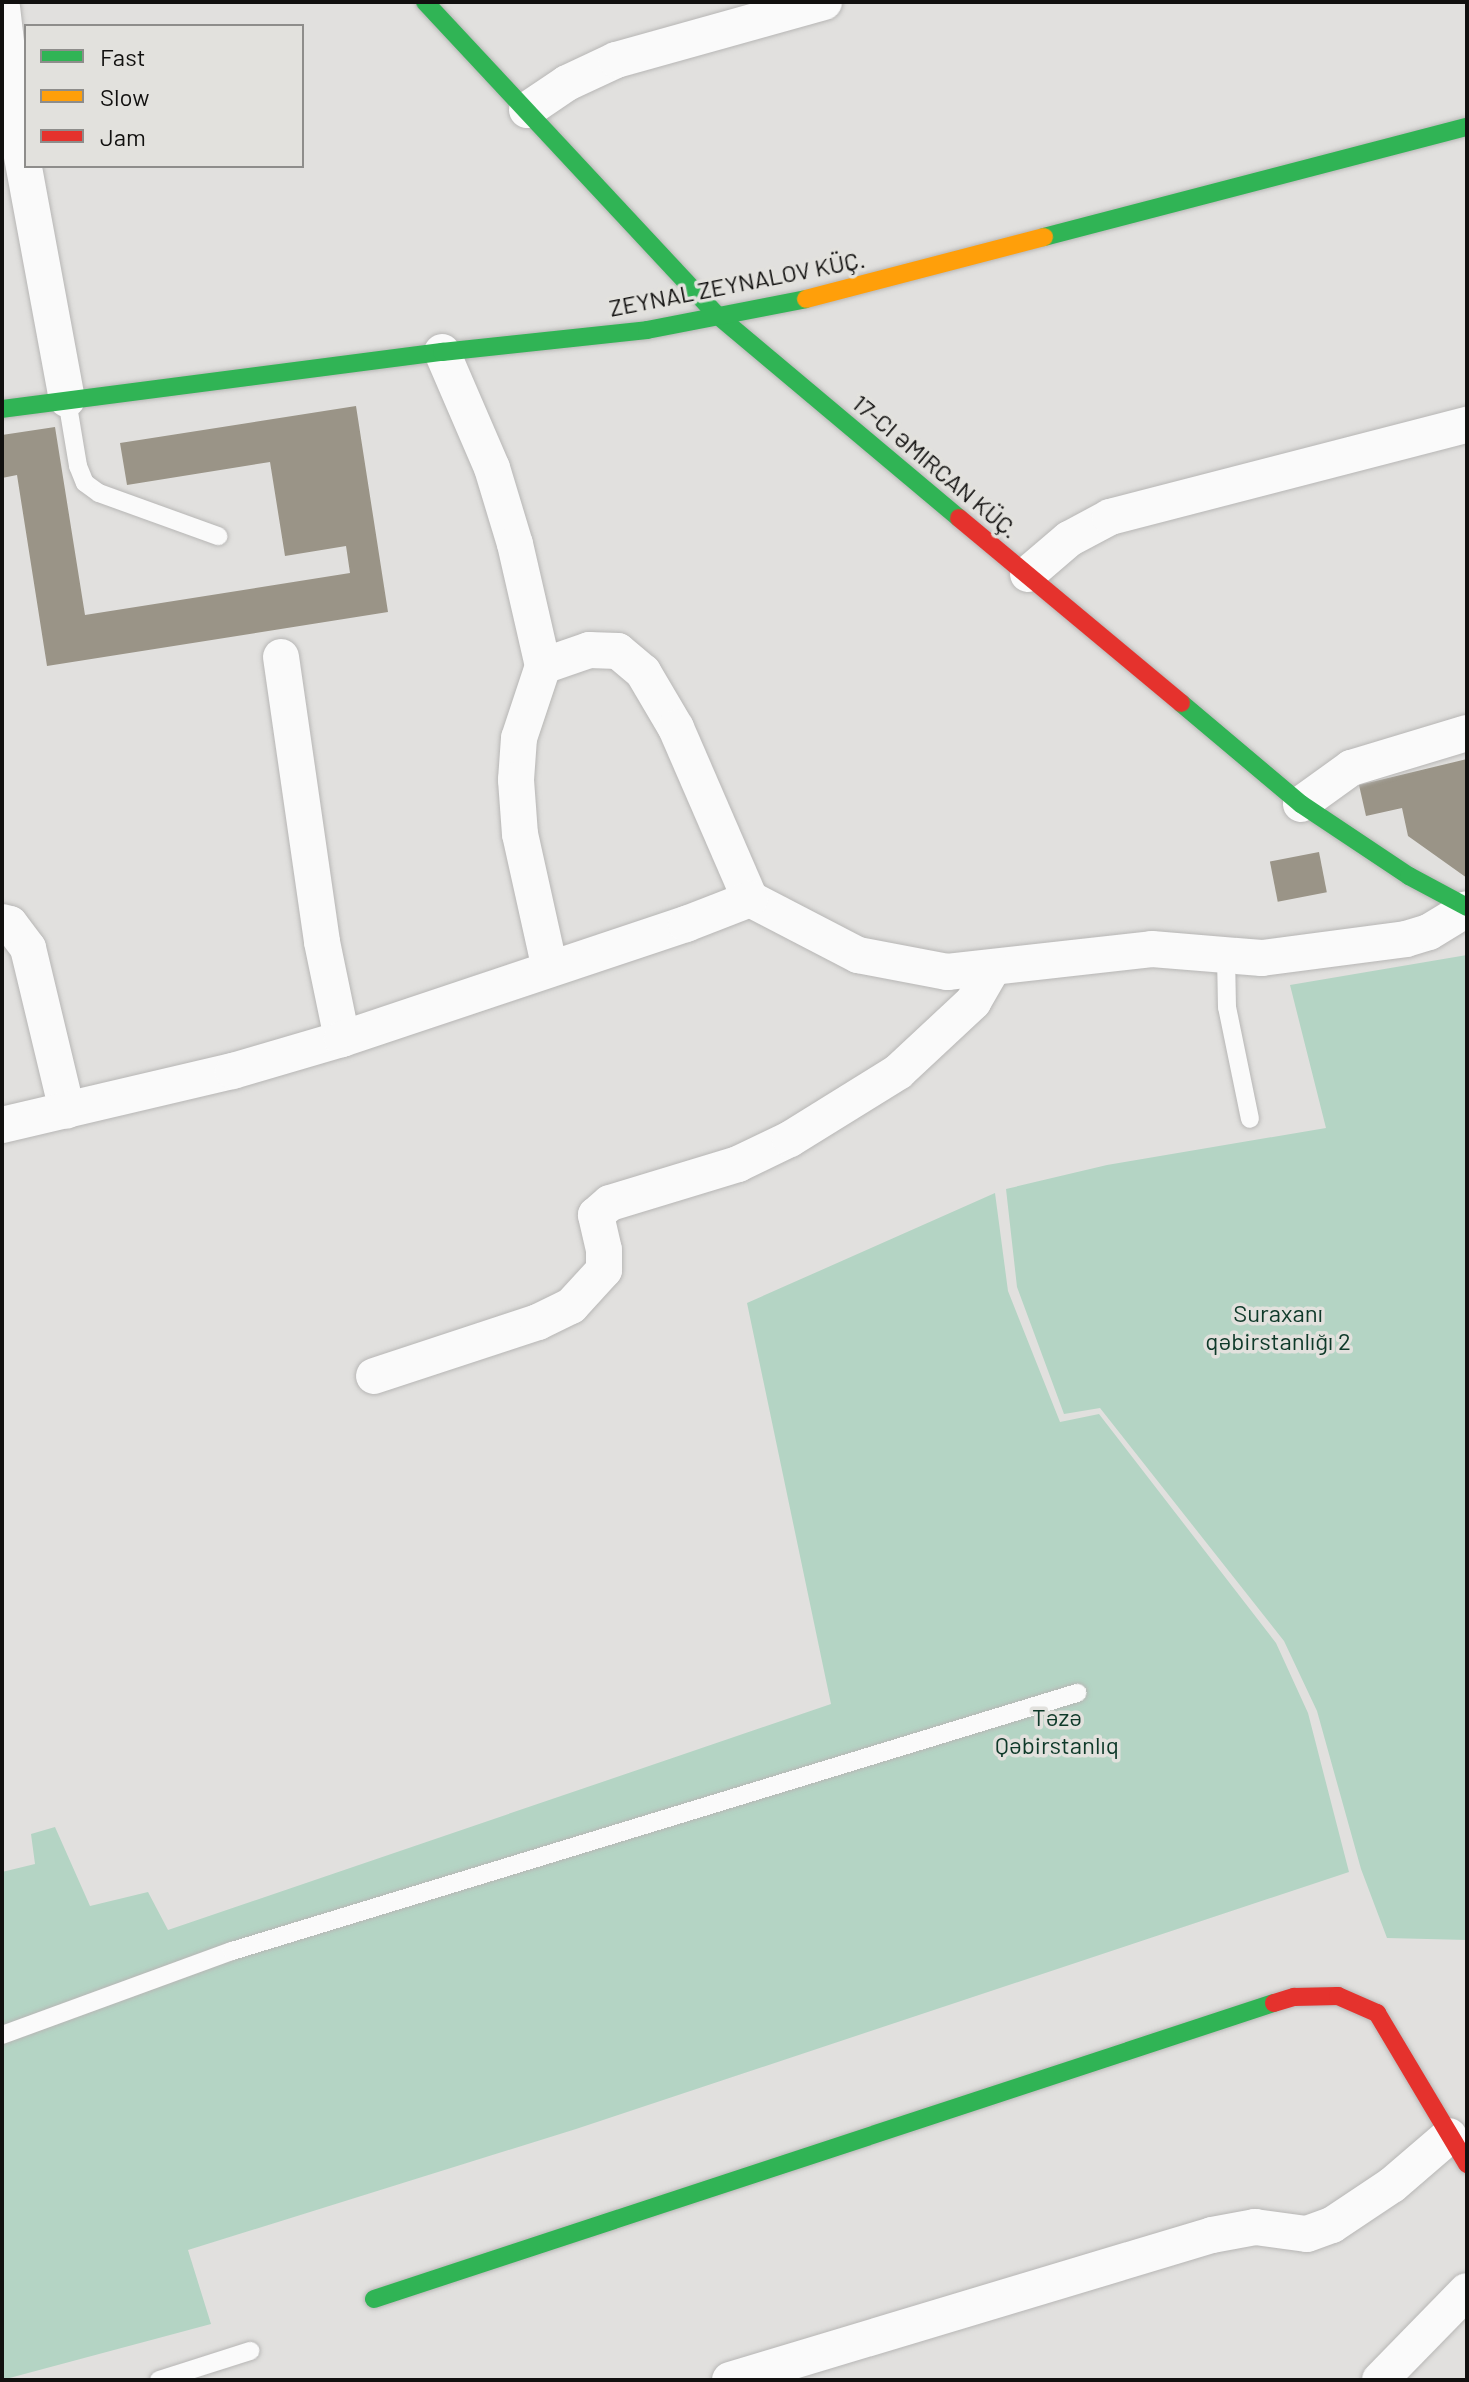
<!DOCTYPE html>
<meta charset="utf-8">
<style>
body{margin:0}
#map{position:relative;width:1469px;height:2382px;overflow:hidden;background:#e1e0de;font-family:Barlow,sans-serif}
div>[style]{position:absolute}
.green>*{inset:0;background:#b4d4c4}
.building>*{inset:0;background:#9a9487;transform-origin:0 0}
.roads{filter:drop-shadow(0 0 2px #b7b6b5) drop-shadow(0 0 2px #b7b6b5)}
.lane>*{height:18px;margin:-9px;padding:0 9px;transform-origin:9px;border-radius:9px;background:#fafafa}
.street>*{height:36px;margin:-18px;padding:0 18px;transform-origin:18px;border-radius:18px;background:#fafafa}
.fast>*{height:18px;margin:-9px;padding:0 9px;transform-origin:9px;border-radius:9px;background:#30b455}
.slow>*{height:18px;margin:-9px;padding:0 9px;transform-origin:9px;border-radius:9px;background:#ff9f0a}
.jam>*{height:18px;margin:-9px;padding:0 9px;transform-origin:9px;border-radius:9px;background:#e5322d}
span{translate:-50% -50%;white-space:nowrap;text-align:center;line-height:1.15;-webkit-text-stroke:7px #e2e1dd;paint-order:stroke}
.street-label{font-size:24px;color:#11100f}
.park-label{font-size:24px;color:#0e3929}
.frame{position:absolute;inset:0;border:4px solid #11100f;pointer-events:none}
.legend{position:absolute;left:24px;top:24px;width:280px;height:144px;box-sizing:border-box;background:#e2e1dd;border:2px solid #8e8d8b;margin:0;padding:10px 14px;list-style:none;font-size:24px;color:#11100f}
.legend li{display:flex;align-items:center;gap:16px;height:40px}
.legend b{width:40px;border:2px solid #8e8d8b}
</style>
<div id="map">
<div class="green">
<div style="clip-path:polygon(1467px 955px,1467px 1940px,1387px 1938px,1361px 1869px,1317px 1711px,1284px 1641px,1100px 1408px,1064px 1414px,1017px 1287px,1006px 1189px,1107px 1165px,1326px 1128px,1290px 985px)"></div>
<div style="clip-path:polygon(995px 1193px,1008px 1291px,1060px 1422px,1099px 1414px,1276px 1643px,1308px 1713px,1349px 1872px,576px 2129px,188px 2250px,211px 2324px,2px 2380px,2px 1872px,35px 1864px,31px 1834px,55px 1827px,90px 1906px,148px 1892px,168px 1930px,831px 1704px,747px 1303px)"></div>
</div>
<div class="building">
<div style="clip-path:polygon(356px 406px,388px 612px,47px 666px,17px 475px,2px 478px,2px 435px,55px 427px,85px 615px,350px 573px,346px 546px,285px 556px,270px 462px,127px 485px,120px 443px)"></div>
<div style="clip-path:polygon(1467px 759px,1467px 878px,1408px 836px,1402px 808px,1366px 816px,1359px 785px)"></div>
<div style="left:1319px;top:852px;width:41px;height:50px;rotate:79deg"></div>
</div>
<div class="roads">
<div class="lane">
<div style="left:67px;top:400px;width:67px;rotate:80.5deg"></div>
<div style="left:78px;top:466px;width:18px;rotate:68deg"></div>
<div style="left:85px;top:483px;width:17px;rotate:36deg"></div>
<div style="left:99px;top:493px;width:127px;rotate:19.9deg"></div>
<div style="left:1226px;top:955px;width:52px;rotate:88.9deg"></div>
<div style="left:1227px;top:1007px;width:114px;rotate:78.4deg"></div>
<div style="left:2px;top:2035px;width:245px;rotate:-20.1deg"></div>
<div style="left:232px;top:1951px;width:884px;rotate:-16.98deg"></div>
<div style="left:159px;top:2380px;width:96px;rotate:-17.7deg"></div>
</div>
<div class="street">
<div style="left:2px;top:7px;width:113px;rotate:83.4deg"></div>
<div style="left:15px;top:119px;width:285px;rotate:79.5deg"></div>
<div style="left:527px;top:110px;width:48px;rotate:-34deg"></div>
<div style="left:567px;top:83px;width:54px;rotate:-25.1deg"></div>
<div style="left:616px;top:60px;width:216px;rotate:-15.6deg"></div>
<div style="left:442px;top:352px;width:126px;rotate:66.7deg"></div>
<div style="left:492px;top:468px;width:79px;rotate:73.2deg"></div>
<div style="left:515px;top:544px;width:125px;rotate:77.1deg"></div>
<div style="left:543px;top:666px;width:76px;rotate:108.4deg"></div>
<div style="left:519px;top:738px;width:42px;rotate:94.1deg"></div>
<div style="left:516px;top:780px;width:54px;rotate:85.8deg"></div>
<div style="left:520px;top:834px;width:138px;rotate:77.5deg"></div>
<div style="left:1028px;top:574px;width:54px;rotate:-40.5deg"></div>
<div style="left:1069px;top:539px;width:47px;rotate:-28.2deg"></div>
<div style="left:1110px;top:517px;width:369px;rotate:-14.5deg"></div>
<div style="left:281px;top:657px;width:288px;rotate:81.8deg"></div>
<div style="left:322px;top:942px;width:99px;rotate:78.3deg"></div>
<div style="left:543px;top:666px;width:49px;rotate:-19.2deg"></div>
<div style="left:589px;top:650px;width:29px;rotate:2deg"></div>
<div style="left:618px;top:651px;width:33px;rotate:40deg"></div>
<div style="left:643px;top:672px;width:65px;rotate:59.5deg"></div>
<div style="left:676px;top:728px;width:186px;rotate:66.6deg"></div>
<div style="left:750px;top:899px;width:122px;rotate:27.4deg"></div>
<div style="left:858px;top:955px;width:91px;rotate:10.8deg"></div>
<div style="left:947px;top:972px;width:206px;rotate:-6.4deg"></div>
<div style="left:1152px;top:949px;width:110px;rotate:4.7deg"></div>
<div style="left:1262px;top:958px;width:145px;rotate:-7.5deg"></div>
<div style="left:1406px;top:939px;width:24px;rotate:-17deg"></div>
<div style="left:1429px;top:932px;width:44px;rotate:-31.2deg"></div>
<div style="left:1301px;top:804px;width:62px;rotate:-35.8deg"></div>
<div style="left:1351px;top:768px;width:121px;rotate:-16.8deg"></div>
<div style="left:2px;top:922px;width:8px;rotate:14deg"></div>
<div style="left:10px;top:924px;width:30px;rotate:53deg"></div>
<div style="left:28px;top:948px;width:167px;rotate:76.5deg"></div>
<div style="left:2px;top:1125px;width:237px;rotate:-13.2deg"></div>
<div style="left:233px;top:1071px;width:114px;rotate:-16.4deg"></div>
<div style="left:342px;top:1039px;width:363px;rotate:-18.5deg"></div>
<div style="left:686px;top:924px;width:69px;rotate:-21.3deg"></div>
<div style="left:374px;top:1376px;width:173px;rotate:-18.2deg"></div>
<div style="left:538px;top:1322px;width:37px;rotate:-26deg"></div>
<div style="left:571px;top:1306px;width:49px;rotate:-47.5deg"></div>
<div style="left:604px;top:1270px;width:20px;rotate:-90deg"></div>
<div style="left:604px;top:1250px;width:36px;rotate:-103deg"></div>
<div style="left:596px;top:1215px;width:18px;rotate:-41deg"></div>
<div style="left:610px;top:1203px;width:134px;rotate:-16.9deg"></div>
<div style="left:738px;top:1164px;width:58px;rotate:-25.7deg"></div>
<div style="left:790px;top:1139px;width:127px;rotate:-31.8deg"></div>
<div style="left:898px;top:1072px;width:103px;rotate:-43deg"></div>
<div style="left:973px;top:1002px;width:39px;rotate:-60deg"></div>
<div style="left:730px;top:2380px;width:503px;rotate:-16.74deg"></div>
<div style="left:1212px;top:2235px;width:44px;rotate:-10.5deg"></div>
<div style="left:1255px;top:2227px;width:52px;rotate:7.7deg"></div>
<div style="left:1307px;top:2234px;width:27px;rotate:-20deg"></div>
<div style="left:1332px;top:2225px;width:72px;rotate:-33.7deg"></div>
<div style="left:1392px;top:2185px;width:75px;rotate:-40.7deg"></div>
<div style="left:1380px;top:2380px;width:124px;rotate:-45.7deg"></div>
</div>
<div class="fast">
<div style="left:425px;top:2px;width:428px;rotate:47deg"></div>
<div style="left:717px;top:315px;width:316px;rotate:40deg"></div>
<div style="left:1044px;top:237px;width:437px;rotate:-14.6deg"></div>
<div style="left:2px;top:409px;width:444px;rotate:-7.4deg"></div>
<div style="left:442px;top:352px;width:206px;rotate:-6.1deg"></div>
<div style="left:647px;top:330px;width:162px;rotate:-11deg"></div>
<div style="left:1181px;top:703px;width:157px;rotate:40.1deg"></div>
<div style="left:1301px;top:804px;width:130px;rotate:33.7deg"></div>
<div style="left:1409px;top:876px;width:66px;rotate:28.1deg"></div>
<div style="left:374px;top:2299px;width:947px;rotate:-18.21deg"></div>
</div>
<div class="slow">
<div style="left:806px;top:299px;width:246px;rotate:-14.6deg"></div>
</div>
<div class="jam">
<div style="left:959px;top:518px;width:289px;rotate:39.8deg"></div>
<div style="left:1274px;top:2003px;width:21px;rotate:-17deg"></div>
<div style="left:1294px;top:1997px;width:44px;rotate:-1.3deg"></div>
<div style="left:1338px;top:1996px;width:43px;rotate:23.6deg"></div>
<div style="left:1377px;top:2013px;width:176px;rotate:59.2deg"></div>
</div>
</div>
<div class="street-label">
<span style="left:737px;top:283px;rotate:-11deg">ZEYNAL ZEYNALOV KÜÇ.</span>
<span style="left:936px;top:466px;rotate:40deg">17-CI ƏMIRCAN KÜÇ.</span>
</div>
<div class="park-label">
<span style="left:1278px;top:1327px">Suraxanı<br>qəbirstanlığı 2</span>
<span style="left:1057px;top:1731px">Təzə<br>Qəbirstanlıq</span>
</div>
<div class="frame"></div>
<ul class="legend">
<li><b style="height:10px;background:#30b455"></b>Fast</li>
<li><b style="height:10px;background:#ff9f0a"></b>Slow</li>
<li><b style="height:10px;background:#e5322d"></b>Jam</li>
</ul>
</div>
